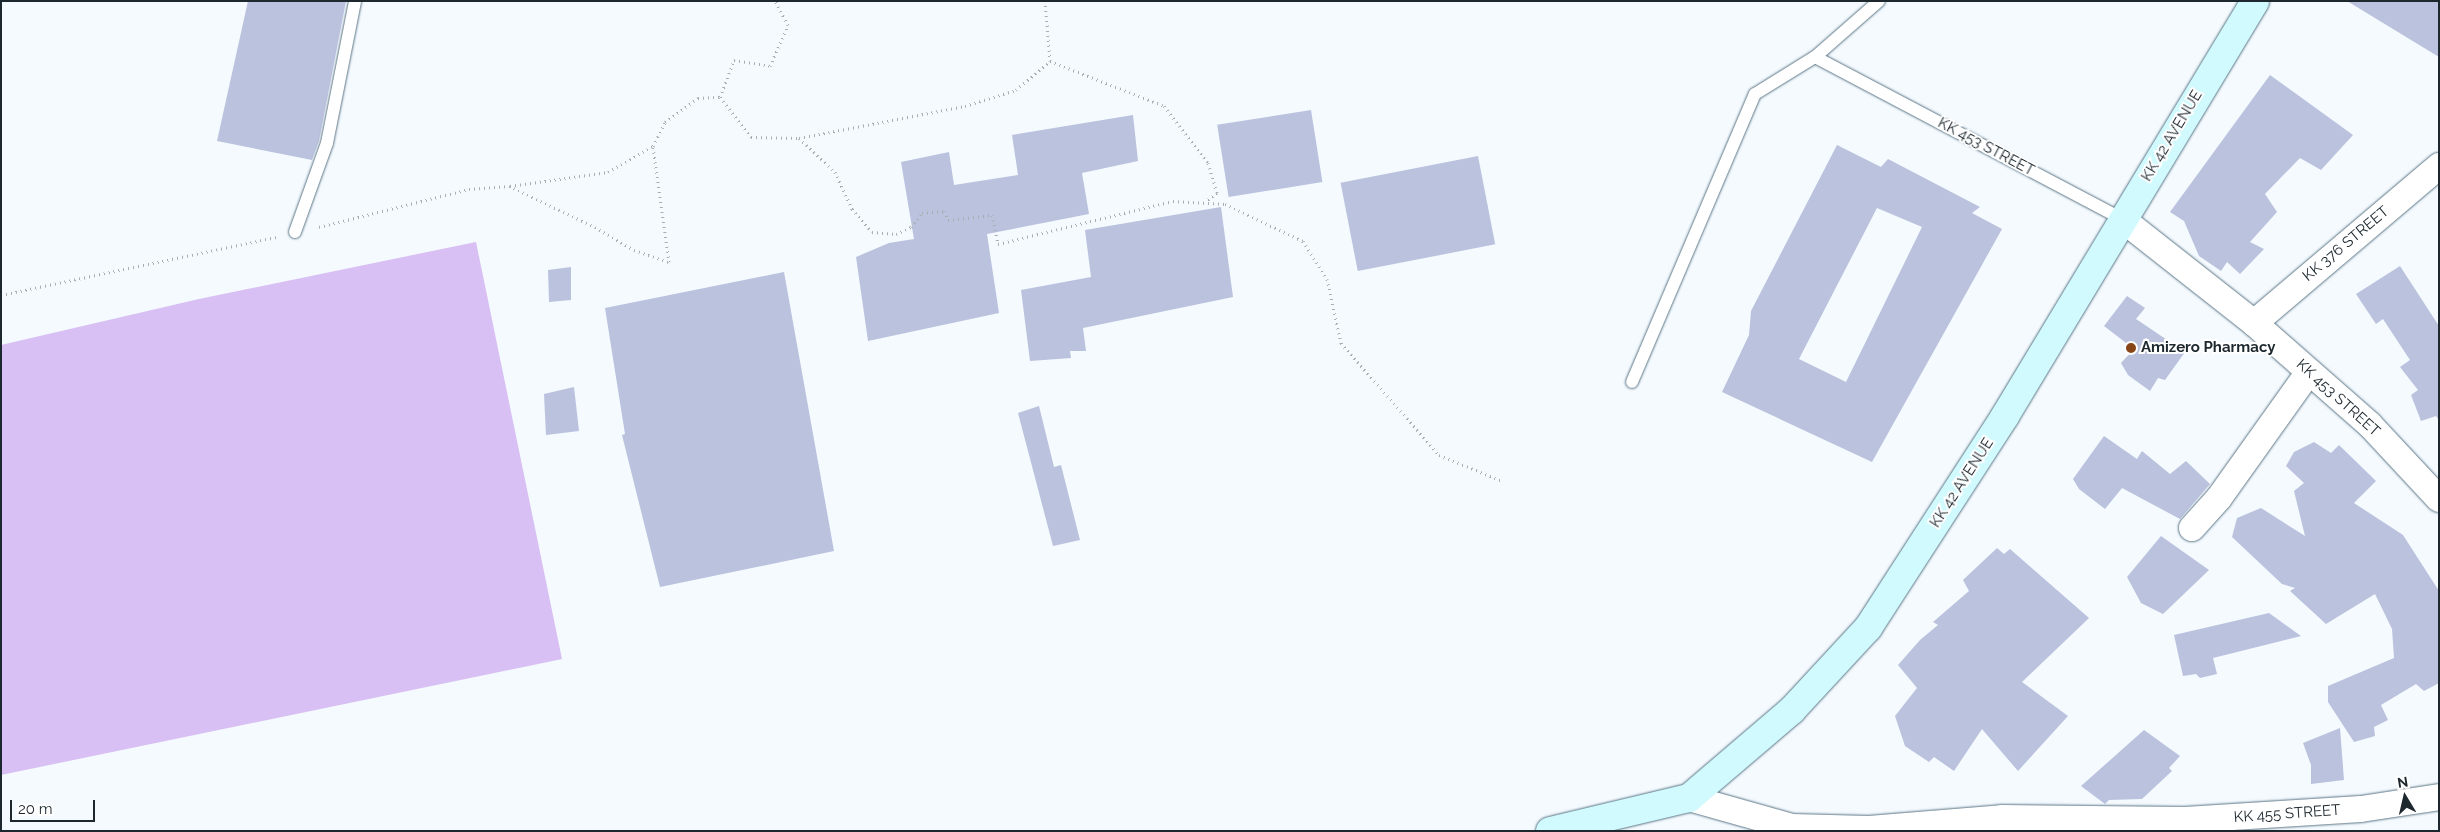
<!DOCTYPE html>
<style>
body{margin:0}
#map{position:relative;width:2440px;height:832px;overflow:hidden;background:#f4fafe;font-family:Raleway,sans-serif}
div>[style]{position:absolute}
.green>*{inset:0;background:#d8bff4}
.building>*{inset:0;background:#bac2de;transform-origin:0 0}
.path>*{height:3px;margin-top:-1.5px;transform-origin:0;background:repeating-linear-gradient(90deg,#a7afb4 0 1px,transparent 0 5px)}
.roads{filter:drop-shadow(0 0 1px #5b7586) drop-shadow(0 0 1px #5b7586)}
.lane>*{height:12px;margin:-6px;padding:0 6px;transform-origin:6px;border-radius:6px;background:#fff}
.street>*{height:26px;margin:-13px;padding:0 13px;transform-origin:13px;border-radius:13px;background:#fff}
.secondary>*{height:28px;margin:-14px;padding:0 14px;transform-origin:14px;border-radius:14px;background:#d0fafd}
.dots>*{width:14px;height:14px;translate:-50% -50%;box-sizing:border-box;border:2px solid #fff;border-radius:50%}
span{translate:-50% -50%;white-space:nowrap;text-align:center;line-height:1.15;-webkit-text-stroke:4px #fff;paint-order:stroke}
.street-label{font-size:15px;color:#1c272e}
.poi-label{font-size:15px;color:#1c272e;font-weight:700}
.left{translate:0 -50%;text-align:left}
.frame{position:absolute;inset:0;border:2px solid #1c272e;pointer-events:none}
.north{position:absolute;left:2380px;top:772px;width:50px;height:50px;-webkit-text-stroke:4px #fff;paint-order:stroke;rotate:351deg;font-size:14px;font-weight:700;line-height:20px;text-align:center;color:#1c272e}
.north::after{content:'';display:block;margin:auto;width:18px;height:22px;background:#1c272e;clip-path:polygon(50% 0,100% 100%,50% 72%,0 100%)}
.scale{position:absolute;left:10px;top:800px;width:85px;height:22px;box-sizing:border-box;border:2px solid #1c272e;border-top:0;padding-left:6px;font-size:15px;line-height:18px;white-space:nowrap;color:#1c272e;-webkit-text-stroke:4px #fff;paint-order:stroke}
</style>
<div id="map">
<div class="green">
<div style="clip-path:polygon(476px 242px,562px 659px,1px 775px,1px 345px,199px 299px)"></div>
</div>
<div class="building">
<div style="clip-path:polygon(248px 1px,346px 1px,319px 141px,312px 160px,217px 141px)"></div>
<div style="clip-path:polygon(2347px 1px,2439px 1px,2439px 57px)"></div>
<div style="clip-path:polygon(2270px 75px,2353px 135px,2321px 170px,2300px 158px,2265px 194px,2277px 212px,2250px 242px,2264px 249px,2240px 274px,2227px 262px,2221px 271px,2199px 256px,2184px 221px,2170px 212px)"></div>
<div style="left:1311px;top:110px;width:73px;height:95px;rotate:81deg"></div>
<div style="clip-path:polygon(1133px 115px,1138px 161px,1082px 173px,1089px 214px,987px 234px,999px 313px,868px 341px,856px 257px,889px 243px,914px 239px,901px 162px,949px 152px,954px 185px,1018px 175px,1012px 135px)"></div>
<div style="clip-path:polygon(evenodd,1837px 145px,1881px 167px,1888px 159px,1980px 207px,1972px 213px,2002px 229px,1872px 462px,1722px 392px,1749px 335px,1751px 311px,1837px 145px,1877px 208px,1922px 227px,1846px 382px,1799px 359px,1877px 208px)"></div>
<div style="left:1478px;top:156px;width:90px;height:140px;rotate:79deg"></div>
<div style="clip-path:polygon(1221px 207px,1233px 297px,1083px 328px,1086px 351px,1070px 351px,1071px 358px,1030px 361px,1021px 290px,1091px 277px,1085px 230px)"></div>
<div style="clip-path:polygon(2400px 266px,2439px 326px,2439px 420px,2436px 416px,2421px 421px,2411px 395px,2418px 390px,2400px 367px,2410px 360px,2383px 319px,2376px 324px,2356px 294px)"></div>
<div style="clip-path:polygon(571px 267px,571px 300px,549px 302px,548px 270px)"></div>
<div style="clip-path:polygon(784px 272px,834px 551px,660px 587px,622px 435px,625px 434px,605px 308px)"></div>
<div style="clip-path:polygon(2127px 296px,2145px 308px,2136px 319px,2185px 352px,2165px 380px,2158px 378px,2150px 391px,2128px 375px,2121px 363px,2134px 349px,2104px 326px)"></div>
<div style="clip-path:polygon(574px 387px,579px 431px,546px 435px,544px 394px)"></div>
<div style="clip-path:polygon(1039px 406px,1054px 467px,1061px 465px,1080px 540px,1053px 546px,1018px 413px)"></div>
<div style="clip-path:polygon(2104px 436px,2137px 459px,2142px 451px,2170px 474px,2186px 461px,2210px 484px,2180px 519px,2122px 488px,2105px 509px,2079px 489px,2073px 479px)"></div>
<div style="clip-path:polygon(2314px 442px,2331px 453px,2339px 445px,2376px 481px,2354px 503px,2403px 535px,2439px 591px,2439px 683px,2424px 691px,2416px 684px,2381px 705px,2388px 720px,2374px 727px,2375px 736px,2354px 742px,2328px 702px,2328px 686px,2394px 658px,2392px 629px,2375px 594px,2326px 624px,2290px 591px,2295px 588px,2282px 584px,2232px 537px,2237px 518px,2261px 508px,2305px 536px,2294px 491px,2304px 483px,2286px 466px,2294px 452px)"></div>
<div style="clip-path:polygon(2161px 536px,2209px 570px,2163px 614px,2141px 603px,2127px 577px)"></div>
<div style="clip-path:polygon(1997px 548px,2004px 554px,2010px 549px,2089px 618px,2022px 682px,2068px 716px,2018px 771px,1982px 729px,1954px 771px,1934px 757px,1929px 762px,1905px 746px,1895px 716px,1917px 688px,1898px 665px,1920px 640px,1938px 625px,1933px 622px,1969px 591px,1963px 580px)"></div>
<div style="clip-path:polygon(2269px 613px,2301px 636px,2213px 658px,2217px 674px,2200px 678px,2196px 674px,2183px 676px,2174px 635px)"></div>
<div style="clip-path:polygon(2340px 728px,2344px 780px,2311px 784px,2311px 765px,2303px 743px)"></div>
<div style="clip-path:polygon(2144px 730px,2180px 756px,2169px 768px,2172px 771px,2142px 799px,2109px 800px,2105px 804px,2081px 786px)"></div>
</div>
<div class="path">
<div style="left:1050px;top:61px;width:123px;rotate:21.5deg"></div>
<div style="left:1164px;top:106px;width:72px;rotate:52.3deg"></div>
<div style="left:1208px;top:163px;width:31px;rotate:73deg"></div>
<div style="left:1217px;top:193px;width:14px;rotate:144deg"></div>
<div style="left:720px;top:97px;width:40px;rotate:-69deg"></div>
<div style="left:734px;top:60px;width:36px;rotate:9deg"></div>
<div style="left:770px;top:66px;width:45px;rotate:-66.3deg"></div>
<div style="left:788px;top:25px;width:27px;rotate:-118deg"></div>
<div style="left:799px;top:138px;width:169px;rotate:-10.9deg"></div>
<div style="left:965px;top:106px;width:53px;rotate:-17.4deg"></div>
<div style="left:1016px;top:90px;width:45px;rotate:-40.5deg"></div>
<div style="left:1050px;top:61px;width:60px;rotate:-94.8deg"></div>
<div style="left:510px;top:186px;width:99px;rotate:-8.1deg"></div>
<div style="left:608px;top:172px;width:52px;rotate:-30deg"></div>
<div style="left:319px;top:227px;width:155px;rotate:-14.2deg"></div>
<div style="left:469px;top:189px;width:40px;rotate:-4.3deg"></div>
<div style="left:509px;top:186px;width:95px;rotate:25.5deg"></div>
<div style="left:595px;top:227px;width:45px;rotate:30.5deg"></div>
<div style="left:634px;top:250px;width:37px;rotate:19deg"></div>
<div style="left:669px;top:262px;width:117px;rotate:-97.9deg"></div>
<div style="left:653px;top:146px;width:27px;rotate:-63deg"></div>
<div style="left:665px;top:122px;width:41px;rotate:-36deg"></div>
<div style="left:698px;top:98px;width:22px;rotate:-3deg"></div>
<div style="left:720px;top:97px;width:51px;rotate:52.2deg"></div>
<div style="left:751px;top:137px;width:48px;rotate:1.2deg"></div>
<div style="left:799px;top:138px;width:50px;rotate:43.4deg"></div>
<div style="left:835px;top:172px;width:41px;rotate:65.3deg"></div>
<div style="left:852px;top:209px;width:30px;rotate:49deg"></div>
<div style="left:872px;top:232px;width:24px;rotate:5deg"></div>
<div style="left:896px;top:234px;width:17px;rotate:-25deg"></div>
<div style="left:911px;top:227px;width:18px;rotate:-52deg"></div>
<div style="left:922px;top:213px;width:22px;rotate:-5deg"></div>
<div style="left:944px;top:211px;width:10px;rotate:66deg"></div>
<div style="left:948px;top:220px;width:44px;rotate:-6.5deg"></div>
<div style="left:992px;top:215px;width:30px;rotate:78deg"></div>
<div style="left:998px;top:244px;width:180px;rotate:-13.8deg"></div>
<div style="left:1173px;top:201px;width:52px;rotate:3.3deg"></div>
<div style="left:1225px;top:204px;width:86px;rotate:25.4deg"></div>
<div style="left:1303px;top:241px;width:45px;rotate:57.7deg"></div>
<div style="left:1327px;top:279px;width:66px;rotate:77.7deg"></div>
<div style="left:1341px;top:343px;width:149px;rotate:48.8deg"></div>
<div style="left:1439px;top:455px;width:68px;rotate:22.4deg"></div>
<div style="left:1px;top:295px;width:281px;rotate:-11.9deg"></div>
</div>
<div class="roads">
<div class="lane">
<div style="left:1815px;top:57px;width:85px;rotate:-41.2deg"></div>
<div style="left:295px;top:232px;width:95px;rotate:-70.2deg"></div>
<div style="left:327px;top:143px;width:145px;rotate:-78.8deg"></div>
<div style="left:1632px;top:382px;width:313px;rotate:-66.9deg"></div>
<div style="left:1755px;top:94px;width:70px;rotate:-31.7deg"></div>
<div style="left:1815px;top:57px;width:347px;rotate:27.8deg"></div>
</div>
<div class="street">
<div style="left:2122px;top:219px;width:168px;rotate:38.2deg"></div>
<div style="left:2254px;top:323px;width:154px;rotate:41.3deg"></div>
<div style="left:2370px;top:425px;width:101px;rotate:47deg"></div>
<div style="left:2254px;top:323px;width:243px;rotate:-40.3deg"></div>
<div style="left:2192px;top:528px;width:40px;rotate:-48deg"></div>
<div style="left:2219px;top:498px;width:155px;rotate:-54.5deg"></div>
<div style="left:1689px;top:798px;width:107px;rotate:15.7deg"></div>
<div style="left:1792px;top:827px;width:77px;rotate:1.5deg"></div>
<div style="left:1869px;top:829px;width:133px;rotate:-4.7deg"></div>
<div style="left:2002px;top:818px;width:183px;rotate:0.6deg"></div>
<div style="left:2185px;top:820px;width:176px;rotate:-3.6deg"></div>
<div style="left:2361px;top:809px;width:79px;rotate:-8.7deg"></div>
</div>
<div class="secondary">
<div style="left:1550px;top:831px;width:143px;rotate:-13.4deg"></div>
<div style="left:1689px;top:798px;width:135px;rotate:-40.5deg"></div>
<div style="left:1792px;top:710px;width:112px;rotate:-47.2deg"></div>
<div style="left:1868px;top:628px;width:252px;rotate:-57.1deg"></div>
<div style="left:2005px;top:416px;width:484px;rotate:-58.9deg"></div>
</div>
</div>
<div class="dots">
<div style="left:2131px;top:348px;background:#884517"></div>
</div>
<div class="street-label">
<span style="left:2172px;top:136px;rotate:-59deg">KK 42 AVENUE</span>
<span style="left:1986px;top:147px;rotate:28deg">KK 453 STREET</span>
<span style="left:2346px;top:244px;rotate:-40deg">KK 376 STREET</span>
<span style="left:2338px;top:398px;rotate:42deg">KK 453 STREET</span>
<span style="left:1962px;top:483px;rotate:-57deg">KK 42 AVENUE</span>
<span style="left:2287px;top:814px;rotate:-4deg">KK 455 STREET</span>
</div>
<div class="poi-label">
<span class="left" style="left:2141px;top:348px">Amizero Pharmacy</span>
</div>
<div class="frame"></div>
<div class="north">N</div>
<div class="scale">20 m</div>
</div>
